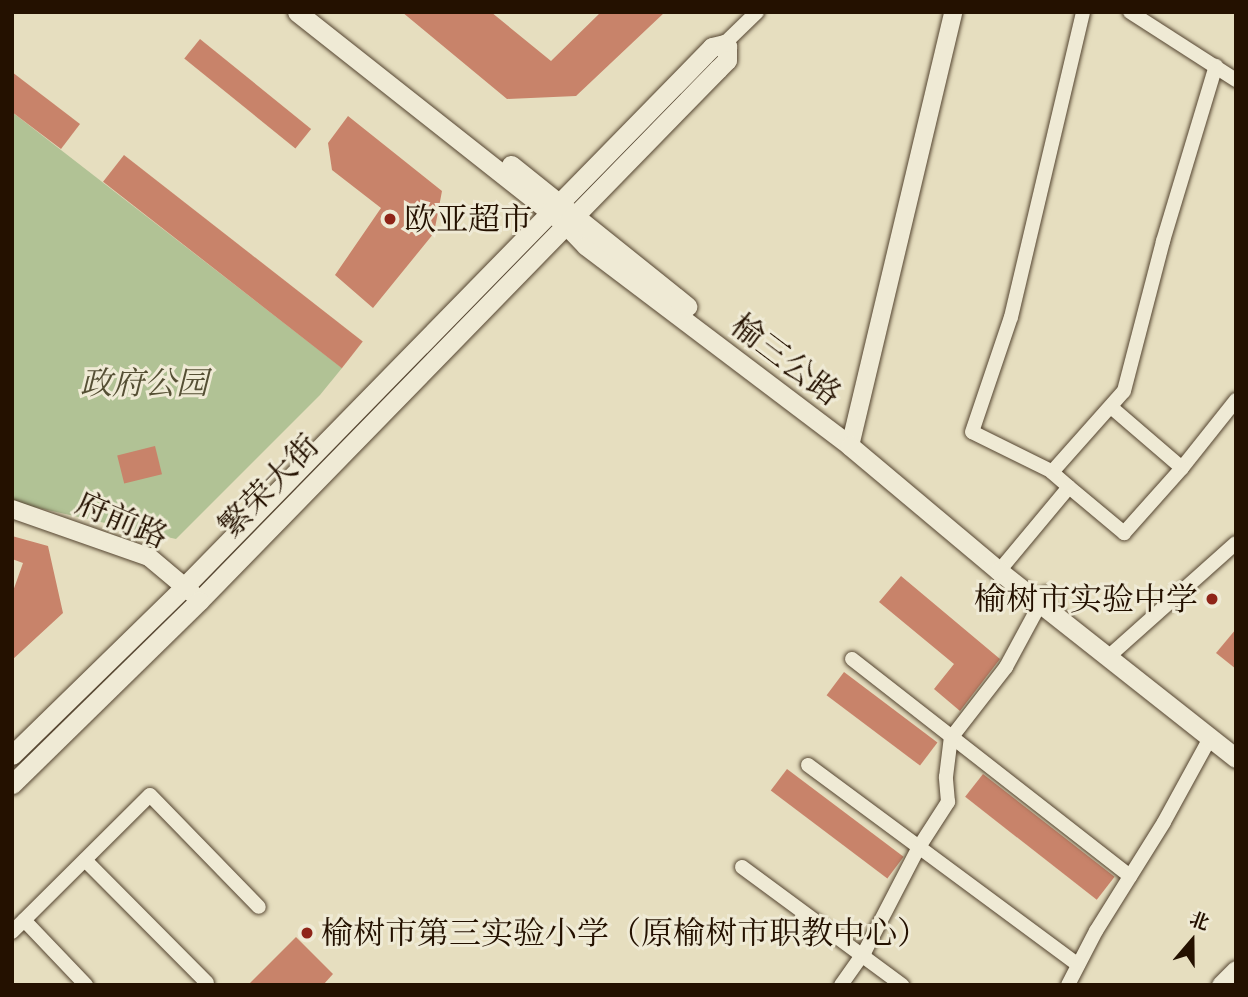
<!DOCTYPE html>
<meta charset="utf-8">
<style>
body{margin:0}
#map{position:relative;width:1248px;height:997px;overflow:hidden;background:#e6debf;font-family:"EB Garamond","Noto Serif SC",serif}
div>[style]{position:absolute}
.green>*{inset:0;background:#b1c295}
.building>*{inset:0;background:#c8836a;transform-origin:0 0}
.roads{filter:drop-shadow(0 0 2px #544430) drop-shadow(0 0 2px #544430)}
.minor>*{height:14px;margin:-7px;padding:0 7px;transform-origin:7px;border-radius:7px;background:#efead5}
.tertiary>*{height:18px;margin:-9px;padding:0 9px;transform-origin:9px;border-radius:9px;background:#efead5}
.secondary>*{height:19px;margin:-9.5px;padding:0 9.5px;transform-origin:9.5px;border-radius:9.5px;background:#efead5}
.dots>*{width:19px;height:19px;translate:-50% -50%;box-sizing:border-box;border:4px solid #efead5;border-radius:50%}
span{translate:-50% -50%;white-space:nowrap;text-align:center;line-height:1.15;-webkit-text-stroke:6px #efead5;paint-order:stroke}
.poi-label{font-size:32px;color:#241100}
.left{translate:0 -50%;text-align:left}
.right{translate:-100% -50%;text-align:right}
.street-label{font-size:32px;color:#241100}
.park-label{font-size:32px;color:#554f34;font-style:italic}
.frame{position:absolute;inset:0;border:14px solid #241100;pointer-events:none}
.north{position:absolute;left:1157px;top:906px;width:70px;height:70px;-webkit-text-stroke:5px #efead5;paint-order:stroke;rotate:20deg;font-size:19px;font-weight:700;line-height:28px;text-align:center;color:#241100}
.north::after{content:'';display:block;margin:auto;width:24px;height:32px;background:#241100;clip-path:polygon(50% 0,100% 100%,50% 72%,0 100%)}
</style>
<div id="map">
<div class="green">
<div style="clip-path:polygon(12px 112px,342px 368px,320px 395px,176px 539px,12px 502px)"></div>
</div>
<div class="building">
<div style="clip-path:polygon(402px 12px,491px 12px,551px 61px,601px 12px,665px 12px,576px 96px,507px 99px)"></div>
<div style="left:200px;top:39px;width:143px;height:25px;rotate:39deg"></div>
<div style="clip-path:polygon(12px 72px,80px 124px,61px 149px,12px 112px)"></div>
<div style="clip-path:polygon(348px 116px,442px 191px,434px 233px,373px 308px,335px 275px,381px 208px,332px 170px,328px 143px)"></div>
<div style="left:124px;top:155px;width:303px;height:34px;rotate:38deg"></div>
<div style="left:155px;top:446px;width:29px;height:39px;rotate:76deg"></div>
<div style="clip-path:polygon(12px 536px,48px 546px,63px 613px,12px 660px,12px 594px,23px 563px,12px 559px)"></div>
<div style="clip-path:polygon(901px 576px,1000px 659px,960px 711px,934px 689px,954px 664px,879px 602px)"></div>
<div style="clip-path:polygon(1236px 629px,1236px 669px,1216px 653px)"></div>
<div style="left:844px;top:672px;width:117px;height:29px;rotate:37deg"></div>
<div style="left:787px;top:769px;width:146px;height:27px;rotate:37deg"></div>
<div style="left:983px;top:774px;width:167px;height:29px;rotate:38deg"></div>
<div style="clip-path:polygon(296px 937px,333px 974px,323px 985px,248px 985px)"></div>
</div>
<div class="roads">
<div class="minor">
<div style="left:1130px;top:12px;width:126px;rotate:32.7deg"></div>
<div style="left:724px;top:44px;width:46px;rotate:-44.1deg"></div>
<div style="left:1182px;top:468px;width:87px;rotate:-51.5deg"></div>
<div style="left:1053px;top:472px;width:90px;rotate:-153.7deg"></div>
<div style="left:972px;top:432px;width:121px;rotate:-71.3deg"></div>
<div style="left:1011px;top:317px;width:313px;rotate:-76.7deg"></div>
<div style="left:1069px;top:487px;width:72px;rotate:39.9deg"></div>
<div style="left:1124px;top:533px;width:87px;rotate:-48.3deg"></div>
<div style="left:1182px;top:468px;width:94px;rotate:-139.3deg"></div>
<div style="left:999px;top:571px;width:109px;rotate:-50.2deg"></div>
<div style="left:1069px;top:487px;width:23px;rotate:-139deg"></div>
<div style="left:1052px;top:472px;width:108px;rotate:-48.4deg"></div>
<div style="left:1124px;top:391px;width:155px;rotate:-75.4deg"></div>
<div style="left:1163px;top:241px;width:183px;rotate:-73.2deg"></div>
<div style="left:1108px;top:657px;width:171px;rotate:-41.7deg"></div>
<div style="left:852px;top:659px;width:353px;rotate:38deg"></div>
<div style="left:808px;top:765px;width:336px;rotate:36.5deg"></div>
<div style="left:85px;top:860px;width:173px;rotate:45.2deg"></div>
<div style="left:742px;top:867px;width:199px;rotate:36.4deg"></div>
<div style="left:24px;top:920px;width:90px;rotate:46.4deg"></div>
<div style="left:12px;top:932px;width:194px;rotate:-44.8deg"></div>
<div style="left:150px;top:795px;width:156px;rotate:45.8deg"></div>
<div style="left:841px;top:985px;width:42px;rotate:-54.8deg"></div>
<div style="left:865px;top:951px;width:117px;rotate:-62.6deg"></div>
<div style="left:919px;top:847px;width:54px;rotate:-57.2deg"></div>
<div style="left:948px;top:802px;width:25px;rotate:-95deg"></div>
<div style="left:946px;top:777px;width:39px;rotate:-83deg"></div>
<div style="left:951px;top:738px;width:90px;rotate:-52.2deg"></div>
<div style="left:1006px;top:667px;width:84px;rotate:-61.6deg"></div>
<div style="left:1068px;top:985px;width:61px;rotate:-62.6deg"></div>
<div style="left:1096px;top:931px;width:128px;rotate:-58deg"></div>
<div style="left:1164px;top:822px;width:96px;rotate:-61.3deg"></div>
</div>
<div class="tertiary">
<div style="left:850px;top:446px;width:446px;rotate:-76.6deg"></div>
<div style="left:12px;top:509px;width:145px;rotate:19.3deg"></div>
<div style="left:149px;top:557px;width:57px;rotate:40.1deg"></div>
</div>
<div class="secondary">
<div style="left:297px;top:12px;width:342px;rotate:38.3deg"></div>
<div style="left:565px;top:224px;width:30px;rotate:46deg"></div>
<div style="left:586px;top:246px;width:331px;rotate:37.1deg"></div>
<div style="left:850px;top:446px;width:194px;rotate:40deg"></div>
<div style="left:999px;top:571px;width:302px;rotate:38.3deg"></div>
<div style="left:511px;top:165px;width:226px;rotate:38.7deg"></div>
<div style="left:12px;top:755px;width:242px;rotate:-44.3deg"></div>
<div style="left:185px;top:586px;width:754px;rotate:-45.64deg"></div>
<div style="left:712px;top:47px;width:12px;rotate:-14deg"></div>
<div style="left:724px;top:44px;width:4px;rotate:34deg"></div>
<div style="left:727px;top:46px;width:14px;rotate:90deg"></div>
<div style="left:727px;top:60px;width:13px;rotate:135deg"></div>
<div style="left:718px;top:69px;width:743px;rotate:134.29deg"></div>
<div style="left:199px;top:601px;width:262px;rotate:135.6deg"></div>
<div style="left:1221px;top:985px;width:21px;rotate:-45deg"></div>
</div>
</div>
<div class="dots">
<div style="left:390px;top:219px;background:#8f2418"></div>
<div style="left:1212px;top:599px;background:#8f2418"></div>
<div style="left:307px;top:933px;background:#8f2418"></div>
</div>
<div class="poi-label">
<span class="left" style="left:404px;top:219px">欧亚超市</span>
<span class="right" style="left:1198px;top:599px">榆树市实验中学</span>
<span class="left" style="left:321px;top:933px">榆树市第三实验小学（原榆树市职教中心）</span>
</div>
<div class="street-label">
<span style="left:786px;top:360px;rotate:37deg">榆三公路</span>
<span style="left:269px;top:486px;rotate:-46deg">繁荣大街</span>
<span style="left:122px;top:520px;rotate:23deg">府前路</span>
</div>
<div class="park-label">
<span style="left:144px;top:383px">政府公园</span>
</div>
<div class="frame"></div>
<div class="north">北</div>
</div>
